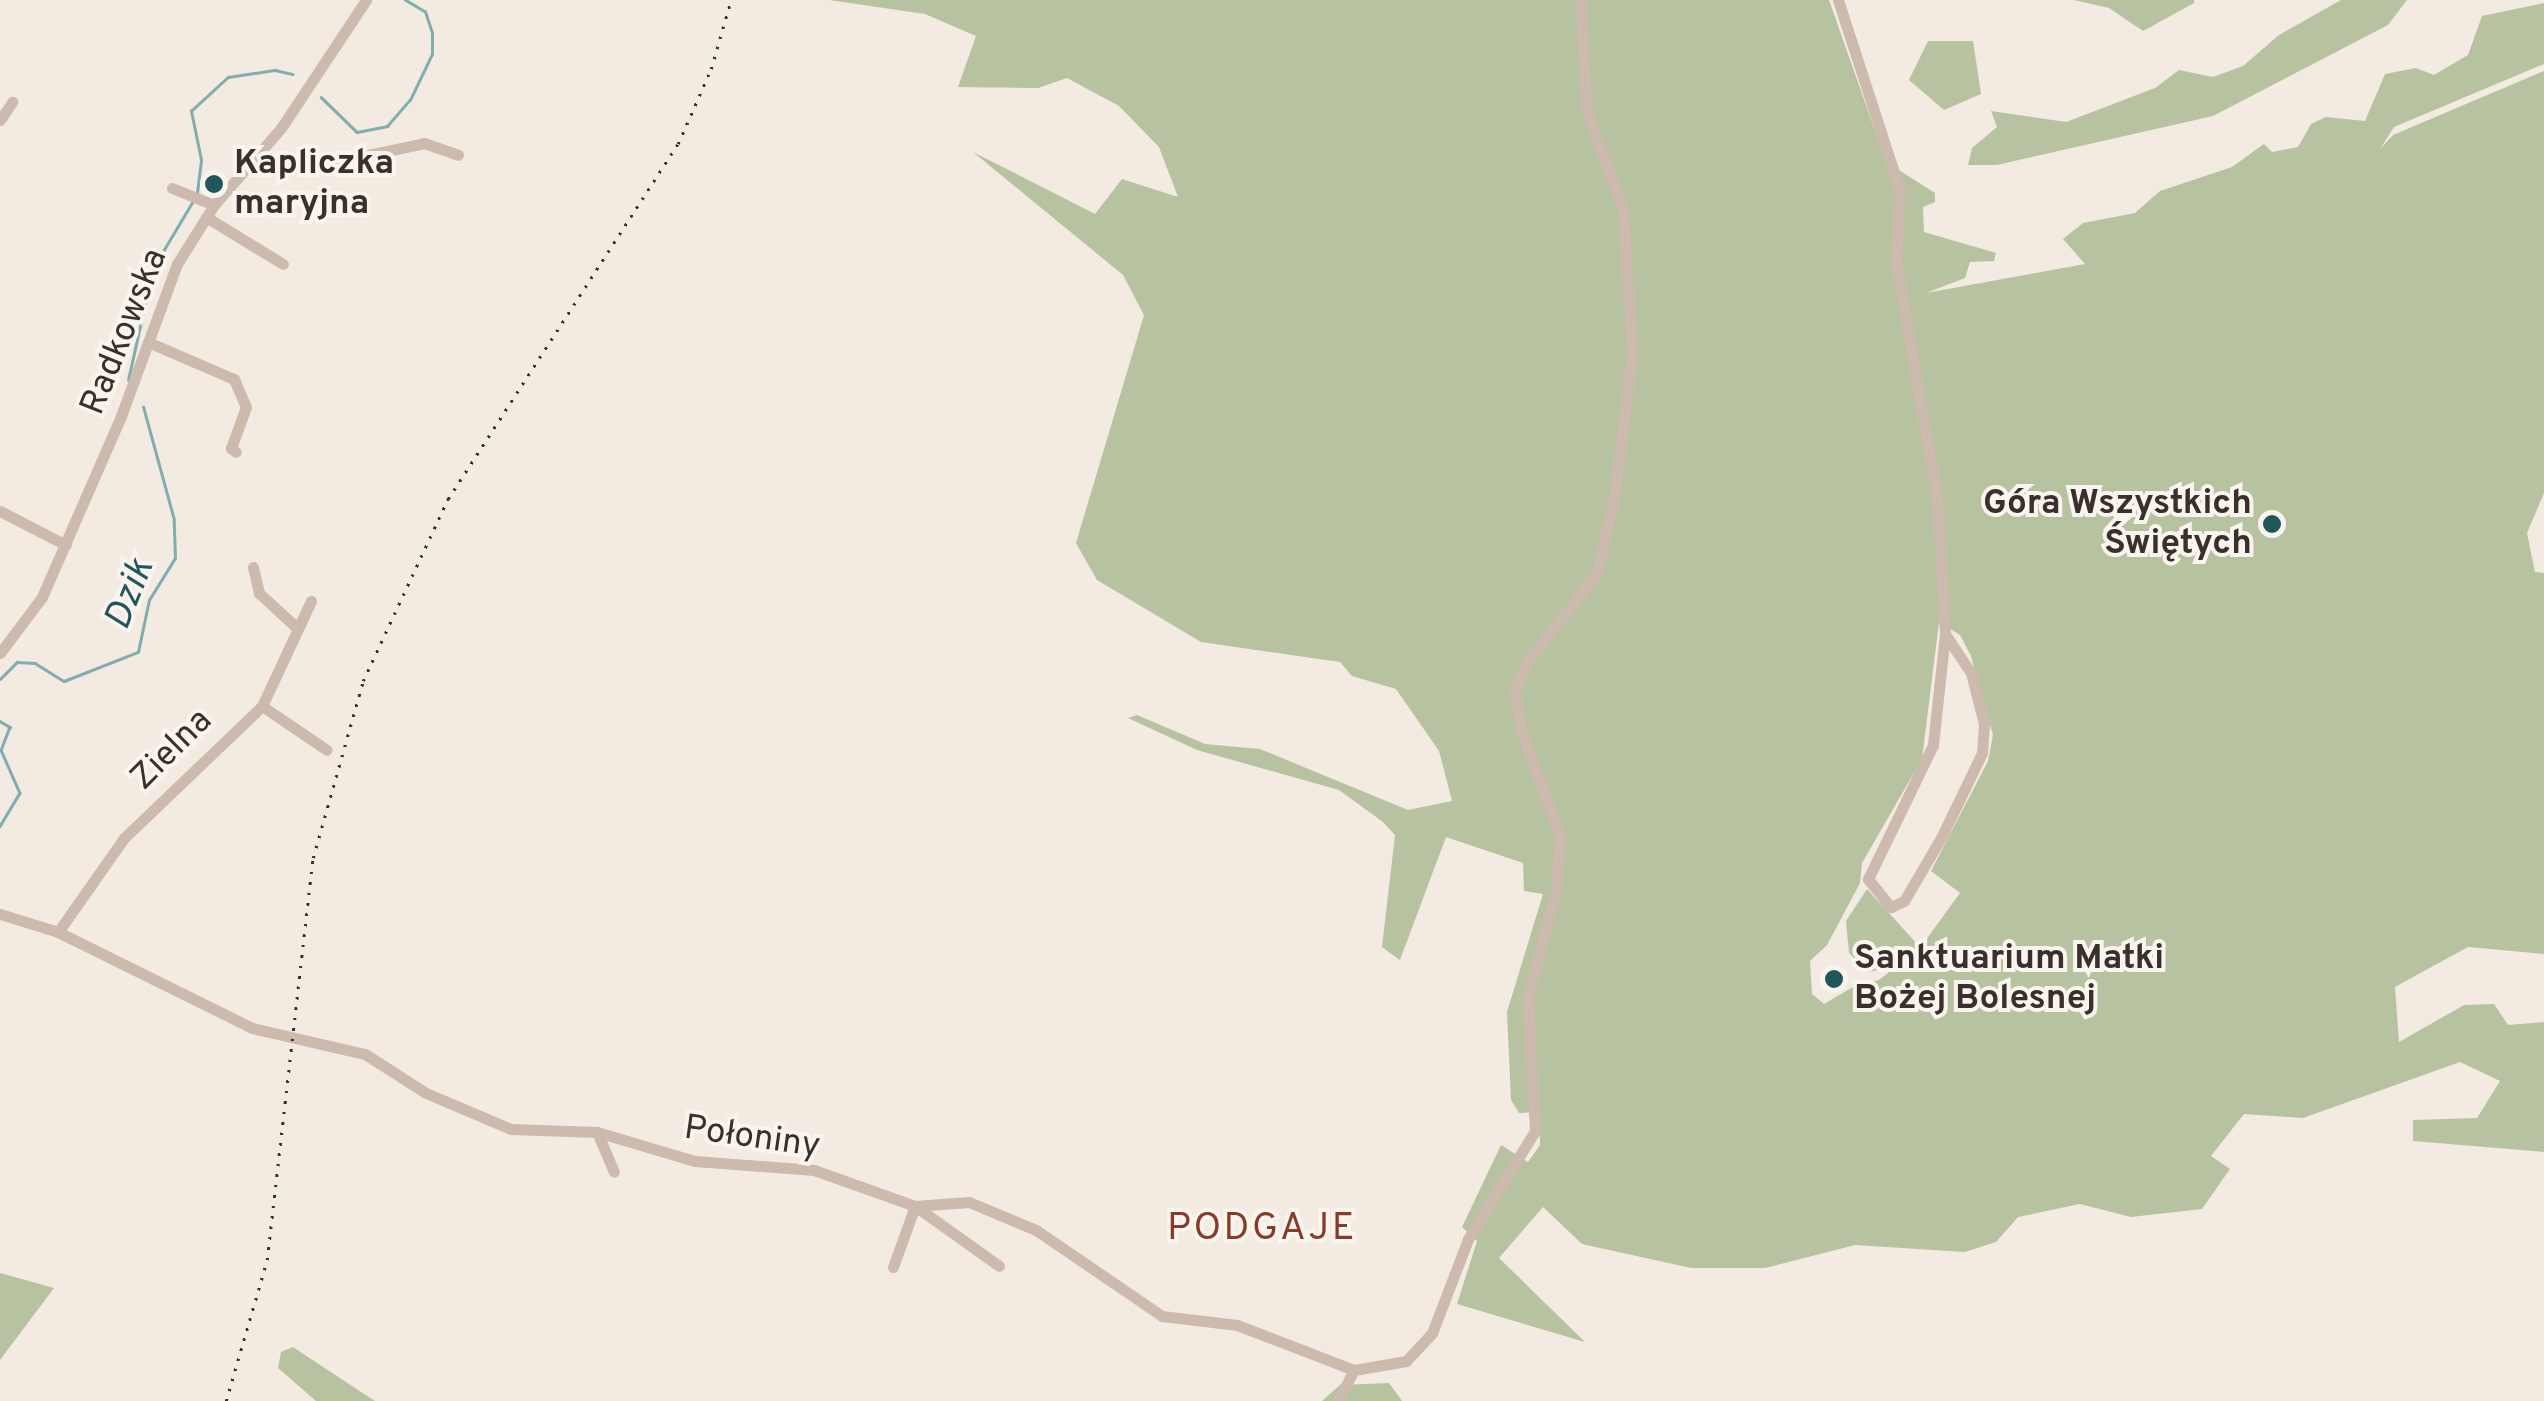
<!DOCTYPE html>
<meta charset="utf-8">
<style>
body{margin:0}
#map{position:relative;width:2544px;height:1401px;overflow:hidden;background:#f3eae1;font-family:Overpass,sans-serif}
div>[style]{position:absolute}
.green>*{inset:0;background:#b7c2a1}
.stream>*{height:2.5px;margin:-1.25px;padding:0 1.25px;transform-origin:1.25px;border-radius:1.25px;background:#80aeaf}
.minor>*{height:11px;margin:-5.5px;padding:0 5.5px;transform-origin:5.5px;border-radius:5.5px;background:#cbbaad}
.rail>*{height:2.5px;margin-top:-1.25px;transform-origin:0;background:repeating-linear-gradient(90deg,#3a302b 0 2.5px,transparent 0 10.5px)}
.dots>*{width:28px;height:28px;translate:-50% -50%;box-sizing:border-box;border:5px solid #faf4ee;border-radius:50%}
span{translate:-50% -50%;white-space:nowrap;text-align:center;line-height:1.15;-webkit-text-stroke:8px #faf4ee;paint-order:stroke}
.poi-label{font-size:35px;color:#3a302b;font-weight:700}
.left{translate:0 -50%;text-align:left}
.right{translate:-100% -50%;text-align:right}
.street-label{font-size:35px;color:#3a302b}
.water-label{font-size:38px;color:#21575a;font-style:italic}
.neighbourhood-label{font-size:38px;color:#863c26;letter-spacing:2.5px}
</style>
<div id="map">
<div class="green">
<div style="clip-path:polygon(evenodd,829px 0,1829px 0,1886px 162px,1935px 193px,1935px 202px,1923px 207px,1924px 232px,1996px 253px,1994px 261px,1970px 262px,1965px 278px,1926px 293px,2085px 264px,2063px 239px,2083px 223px,2135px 213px,2160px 191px,2232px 167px,2264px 144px,2272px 152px,2298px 147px,2311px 124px,2326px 117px,2365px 121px,2385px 74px,2416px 68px,2434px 75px,2468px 55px,2482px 16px,2544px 3px,2544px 64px,2394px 127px,2380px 149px,2393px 135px,2544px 71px,2544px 493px,2527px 533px,2535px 572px,2544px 573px,2544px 954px,2468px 947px,2395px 987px,2399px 1042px,2464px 1005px,2494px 1004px,2508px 1025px,2544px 1022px,2544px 1152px,2413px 1141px,2413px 1120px,2477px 1118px,2500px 1081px,2460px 1062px,2303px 1118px,2244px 1114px,2211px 1156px,2230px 1169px,2202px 1209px,2131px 1217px,2080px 1204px,2018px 1217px,1996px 1242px,1965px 1252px,1855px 1245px,1765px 1268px,1691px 1268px,1582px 1244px,1543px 1207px,1499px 1258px,1585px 1342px,1457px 1304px,1477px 1241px,1462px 1227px,1501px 1145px,1528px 1162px,1540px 1145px,1539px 1112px,1519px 1113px,1511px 1100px,1507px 1012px,1543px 894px,1524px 891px,1523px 863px,1446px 837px,1400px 960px,1382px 947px,1395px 835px,1383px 822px,1339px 790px,1197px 750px,1128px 718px,1137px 715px,1205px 744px,1260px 749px,1408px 810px,1452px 801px,1439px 751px,1396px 689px,1352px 676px,1340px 662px,1201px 642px,1097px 580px,1076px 543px,1144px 315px,1123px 275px,973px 152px,1095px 214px,1122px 179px,1178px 197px,1159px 147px,1119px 106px,1067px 78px,1038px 88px,958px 87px,976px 36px,925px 14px,829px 0,1939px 622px,1960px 635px,1971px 656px,1993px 735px,1988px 761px,1931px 871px,1960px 893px,1920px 948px,1879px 980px,1858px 984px,1824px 1004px,1812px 994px,1810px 961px,1827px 945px,1860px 883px,1862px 863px,1922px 759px,1939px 622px)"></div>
<div style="clip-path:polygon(2074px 0,2194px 0,2194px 3px,2143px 31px,2109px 8px)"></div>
<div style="clip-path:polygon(2341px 0,2407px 0,2388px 25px,2213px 116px,1997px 165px,1968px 165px,1972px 148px,1997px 127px,1991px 111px,2066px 122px,2155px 88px,2179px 70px,2213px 77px,2243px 66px,2279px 35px)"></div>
<div style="clip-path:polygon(1928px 41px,1973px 41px,1981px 94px,1944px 110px,1909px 80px)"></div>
<div style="clip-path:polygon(1867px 889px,1919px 946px,1892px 968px,1894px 954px,1884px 969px,1868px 972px,1849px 953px,1846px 921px)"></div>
<div style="clip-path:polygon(0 1273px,54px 1288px,0 1360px)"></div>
<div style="clip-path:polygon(293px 1347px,311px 1359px,375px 1401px,316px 1401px,278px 1368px,281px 1352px)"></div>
<div style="clip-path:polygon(1389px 1383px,1402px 1401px,1322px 1401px,1340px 1385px)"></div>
</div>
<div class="stream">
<div style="left:321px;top:97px;width:50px;rotate:44.2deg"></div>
<div style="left:357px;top:132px;width:31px;rotate:-11deg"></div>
<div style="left:387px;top:126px;width:35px;rotate:-49deg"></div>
<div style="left:410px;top:100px;width:51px;rotate:-64.4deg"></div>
<div style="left:432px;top:54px;width:21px;rotate:-90deg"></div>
<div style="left:432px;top:33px;width:22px;rotate:-108deg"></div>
<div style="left:425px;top:12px;width:23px;rotate:-149deg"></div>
<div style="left:197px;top:193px;width:33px;rotate:-83deg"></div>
<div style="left:201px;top:160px;width:50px;rotate:-101.5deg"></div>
<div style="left:191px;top:111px;width:50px;rotate:-42.6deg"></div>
<div style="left:228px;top:77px;width:48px;rotate:-8.5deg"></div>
<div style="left:275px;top:70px;width:18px;rotate:13deg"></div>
<div style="left:128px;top:380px;width:115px;rotate:-77.4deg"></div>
<div style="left:153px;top:268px;width:78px;rotate:-59.2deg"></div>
<div style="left:0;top:679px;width:24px;rotate:-45deg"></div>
<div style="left:17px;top:662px;width:18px;rotate:3deg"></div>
<div style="left:35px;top:663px;width:34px;rotate:32deg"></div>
<div style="left:64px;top:681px;width:79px;rotate:-21.4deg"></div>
<div style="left:138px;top:652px;width:53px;rotate:-78.1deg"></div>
<div style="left:149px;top:600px;width:49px;rotate:-58.2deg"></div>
<div style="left:175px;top:558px;width:38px;rotate:-92deg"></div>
<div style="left:174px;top:520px;width:117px;rotate:-105.3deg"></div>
<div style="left:0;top:721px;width:12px;rotate:31deg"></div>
<div style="left:10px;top:727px;width:25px;rotate:111deg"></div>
<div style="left:1px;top:750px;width:47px;rotate:66.2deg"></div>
<div style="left:20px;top:793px;width:39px;rotate:121deg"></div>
</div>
<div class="minor">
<div style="left:1838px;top:0;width:201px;rotate:72deg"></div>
<div style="left:1900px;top:191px;width:70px;rotate:93.3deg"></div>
<div style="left:1896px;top:261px;width:241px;rotate:80.2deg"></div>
<div style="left:1937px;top:498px;width:136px;rotate:86.6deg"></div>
<div style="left:1945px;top:634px;width:112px;rotate:96.2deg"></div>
<div style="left:1933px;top:745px;width:149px;rotate:115.9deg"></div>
<div style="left:1868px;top:879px;width:36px;rotate:51deg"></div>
<div style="left:1891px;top:907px;width:14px;rotate:-25deg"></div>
<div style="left:1904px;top:901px;width:75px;rotate:-59.7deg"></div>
<div style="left:1942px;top:836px;width:92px;rotate:-64.3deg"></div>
<div style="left:1982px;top:753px;width:29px;rotate:-86deg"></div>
<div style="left:1984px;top:724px;width:53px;rotate:-104.3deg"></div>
<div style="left:1971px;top:673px;width:47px;rotate:-123.7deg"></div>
<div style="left:0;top:120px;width:22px;rotate:-56deg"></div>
<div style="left:249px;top:164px;width:53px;rotate:5.4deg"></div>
<div style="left:302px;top:169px;width:125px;rotate:-12deg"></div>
<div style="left:424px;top:143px;width:36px;rotate:19deg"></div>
<div style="left:172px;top:188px;width:45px;rotate:22deg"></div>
<div style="left:206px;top:217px;width:90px;rotate:31.4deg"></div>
<div style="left:148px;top:342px;width:94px;rotate:23.3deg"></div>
<div style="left:234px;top:379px;width:30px;rotate:67deg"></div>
<div style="left:246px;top:407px;width:44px;rotate:110.1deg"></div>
<div style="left:231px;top:448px;width:6px;rotate:39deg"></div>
<div style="left:0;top:511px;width:74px;rotate:27.3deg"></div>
<div style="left:253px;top:567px;width:27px;rotate:77deg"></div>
<div style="left:259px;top:593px;width:50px;rotate:42.6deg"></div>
<div style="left:0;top:653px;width:70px;rotate:-53.1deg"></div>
<div style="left:42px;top:597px;width:197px;rotate:-66.4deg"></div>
<div style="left:121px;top:416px;width:162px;rotate:-69.8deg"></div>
<div style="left:177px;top:264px;width:70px;rotate:-57.9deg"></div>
<div style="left:214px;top:205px;width:102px;rotate:-49deg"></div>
<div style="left:281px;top:128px;width:154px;rotate:-56.4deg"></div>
<div style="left:262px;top:706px;width:78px;rotate:34.1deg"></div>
<div style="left:0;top:914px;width:61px;rotate:17.2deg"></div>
<div style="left:58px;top:932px;width:216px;rotate:26.3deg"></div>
<div style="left:252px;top:1028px;width:116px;rotate:13deg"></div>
<div style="left:365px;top:1054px;width:72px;rotate:32.6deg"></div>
<div style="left:426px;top:1093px;width:92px;rotate:23deg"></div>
<div style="left:511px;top:1129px;width:86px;rotate:2deg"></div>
<div style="left:597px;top:1132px;width:102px;rotate:16.5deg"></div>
<div style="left:695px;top:1161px;width:119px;rotate:4.3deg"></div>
<div style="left:814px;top:1170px;width:107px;rotate:19.6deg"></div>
<div style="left:915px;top:1206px;width:54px;rotate:-4.2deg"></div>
<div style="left:969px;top:1202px;width:73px;rotate:22.7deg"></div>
<div style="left:1036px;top:1230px;width:153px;rotate:34.3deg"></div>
<div style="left:1162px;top:1316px;width:76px;rotate:6.8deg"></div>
<div style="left:1237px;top:1325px;width:125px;rotate:21deg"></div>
<div style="left:1354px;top:1370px;width:53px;rotate:-9.8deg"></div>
<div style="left:1406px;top:1361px;width:38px;rotate:-47deg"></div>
<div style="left:1432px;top:1333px;width:101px;rotate:-69deg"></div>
<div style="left:1468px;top:1239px;width:127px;rotate:-58.2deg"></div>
<div style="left:1535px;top:1131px;width:135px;rotate:-93deg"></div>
<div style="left:1528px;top:996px;width:110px;rotate:-75.2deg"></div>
<div style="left:1556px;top:890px;width:54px;rotate:-85.8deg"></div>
<div style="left:1560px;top:836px;width:112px;rotate:-110.4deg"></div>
<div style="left:1521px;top:731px;width:41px;rotate:-98.3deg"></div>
<div style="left:1515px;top:690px;width:26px;rotate:-69deg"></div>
<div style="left:1524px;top:666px;width:118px;rotate:-51.9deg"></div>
<div style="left:1597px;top:573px;width:82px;rotate:-77.3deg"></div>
<div style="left:1615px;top:493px;width:142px;rotate:-83.1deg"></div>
<div style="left:1632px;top:352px;width:143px;rotate:-93.6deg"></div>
<div style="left:1623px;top:209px;width:103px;rotate:-110.6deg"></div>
<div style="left:1587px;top:113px;width:113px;rotate:-93.5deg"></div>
<div style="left:58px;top:932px;width:115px;rotate:-54.9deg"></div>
<div style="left:124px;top:838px;width:191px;rotate:-43.7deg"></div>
<div style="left:262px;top:706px;width:116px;rotate:-65deg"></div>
<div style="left:597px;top:1132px;width:43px;rotate:67deg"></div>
<div style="left:893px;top:1267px;width:65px;rotate:-70.2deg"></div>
<div style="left:915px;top:1206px;width:103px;rotate:35.5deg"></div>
<div style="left:1338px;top:1401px;width:35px;rotate:-63deg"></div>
</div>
<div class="rail">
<div style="left:226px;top:1401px;width:147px;rotate:-73.8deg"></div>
<div style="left:267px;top:1260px;width:405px;rotate:-83.5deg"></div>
<div style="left:313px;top:858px;width:184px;rotate:-74.2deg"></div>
<div style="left:363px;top:681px;width:201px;rotate:-65deg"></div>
<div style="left:448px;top:499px;width:423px;rotate:-57.1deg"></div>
<div style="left:678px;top:144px;width:82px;rotate:-66.3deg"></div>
<div style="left:711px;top:69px;width:72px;rotate:-73.8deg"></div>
</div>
<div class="dots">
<div style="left:214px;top:184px;background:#21575a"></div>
<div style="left:2272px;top:524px;background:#21575a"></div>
<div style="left:1834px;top:979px;background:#21575a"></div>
</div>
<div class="poi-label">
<span class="left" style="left:234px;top:184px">Kapliczka<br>maryjna</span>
<span class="right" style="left:2252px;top:524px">Góra Wszystkich<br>Świętych</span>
<span class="left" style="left:1854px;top:979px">Sanktuarium Matki<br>Bożej Bolesnej</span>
</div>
<div class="street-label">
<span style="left:125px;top:332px;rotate:-68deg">Radkowska</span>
<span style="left:172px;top:750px;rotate:-45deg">Zielna</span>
<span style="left:752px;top:1138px;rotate:8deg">Połoniny</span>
</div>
<div class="water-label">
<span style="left:131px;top:595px;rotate:-68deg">Dzik</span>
</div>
<div class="neighbourhood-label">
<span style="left:1262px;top:1230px">PODGAJE</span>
</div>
</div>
